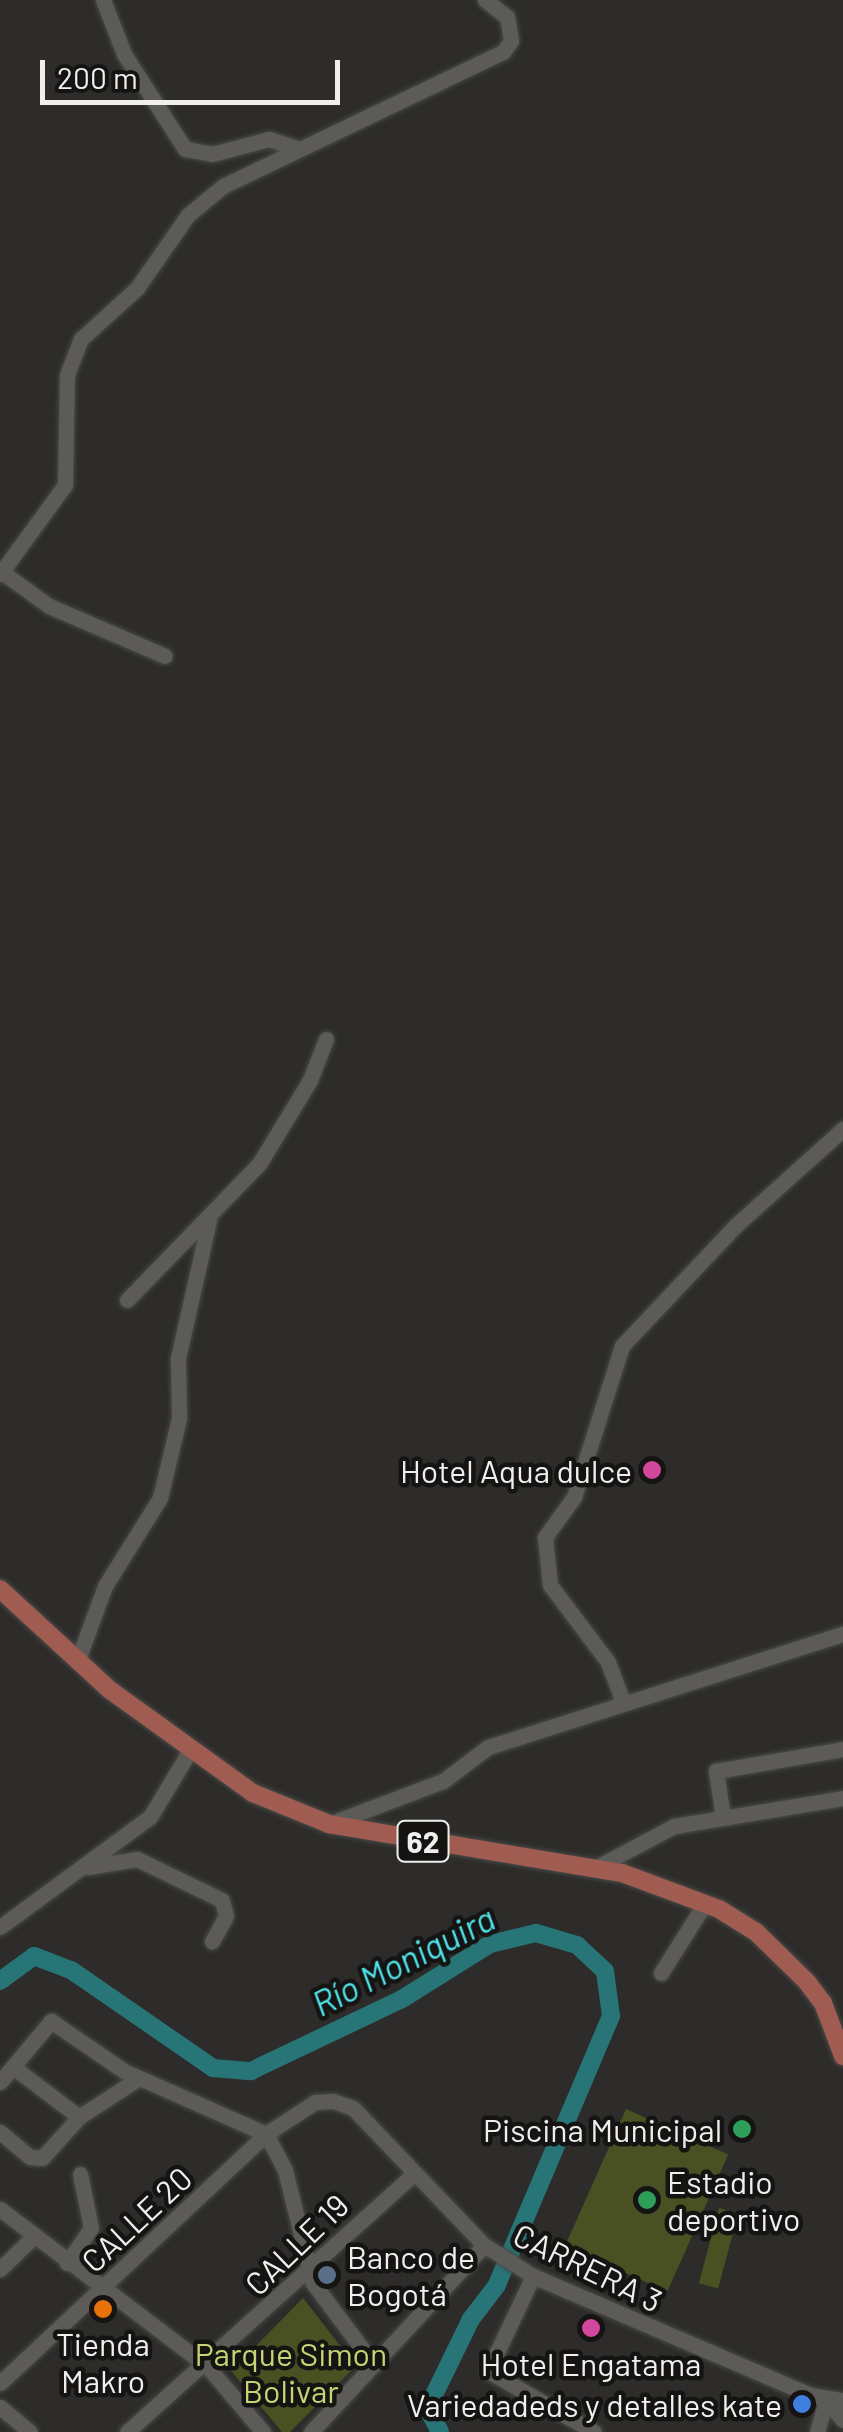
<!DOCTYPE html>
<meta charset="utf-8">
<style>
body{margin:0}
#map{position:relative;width:843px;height:2432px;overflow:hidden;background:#2d2c2a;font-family:Barlow,sans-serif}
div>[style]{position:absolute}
.green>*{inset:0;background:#495021;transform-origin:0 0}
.river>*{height:18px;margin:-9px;padding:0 9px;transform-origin:9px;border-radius:9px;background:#287578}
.roads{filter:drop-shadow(0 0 2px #4a4947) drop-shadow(0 0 2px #4a4947)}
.minor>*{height:15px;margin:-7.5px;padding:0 7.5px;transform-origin:7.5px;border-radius:7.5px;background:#5c5b58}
.major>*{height:18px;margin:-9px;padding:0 9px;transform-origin:9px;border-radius:9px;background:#a05c51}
.dots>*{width:28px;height:28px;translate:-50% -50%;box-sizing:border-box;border:5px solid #151413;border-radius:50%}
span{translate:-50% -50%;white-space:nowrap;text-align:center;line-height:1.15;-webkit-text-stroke:9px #151413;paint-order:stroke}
.shield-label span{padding:2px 8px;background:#151413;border:2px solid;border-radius:8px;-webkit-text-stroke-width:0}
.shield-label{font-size:30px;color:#f0efee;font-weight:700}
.poi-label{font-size:32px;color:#f0efee}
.right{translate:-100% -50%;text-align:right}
.left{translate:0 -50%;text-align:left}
.street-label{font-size:32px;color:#f0efee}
.park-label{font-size:32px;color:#c6d474}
.water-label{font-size:35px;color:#4fe1e8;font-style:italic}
.scale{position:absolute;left:40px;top:60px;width:300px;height:45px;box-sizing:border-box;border:5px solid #f0efee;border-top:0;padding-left:12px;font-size:30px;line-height:35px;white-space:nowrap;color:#f0efee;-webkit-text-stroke:8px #151413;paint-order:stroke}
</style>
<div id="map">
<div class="green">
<div style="left:626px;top:2109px;width:112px;height:150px;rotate:24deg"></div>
<div style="left:719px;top:2208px;width:20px;height:78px;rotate:15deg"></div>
<div style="clip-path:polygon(303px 2298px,356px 2366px,290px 2432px,282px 2432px,231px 2371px)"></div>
</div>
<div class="river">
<div style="left:0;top:1981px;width:42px;rotate:-36.3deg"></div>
<div style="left:34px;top:1956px;width:40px;rotate:21deg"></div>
<div style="left:71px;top:1970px;width:173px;rotate:34.6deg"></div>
<div style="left:213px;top:2068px;width:38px;rotate:5deg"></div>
<div style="left:251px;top:2071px;width:167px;rotate:-25.5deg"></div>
<div style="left:402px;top:1999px;width:104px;rotate:-32deg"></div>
<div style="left:490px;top:1944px;width:47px;rotate:-13.4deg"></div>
<div style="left:536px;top:1933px;width:43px;rotate:16.3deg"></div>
<div style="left:577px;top:1945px;width:38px;rotate:43deg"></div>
<div style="left:605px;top:1971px;width:45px;rotate:82.4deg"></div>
<div style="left:611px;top:2016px;width:292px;rotate:113deg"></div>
<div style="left:497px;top:2285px;width:43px;rotate:127.4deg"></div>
<div style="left:471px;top:2319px;width:85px;rotate:116deg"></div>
<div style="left:434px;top:2395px;width:18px;rotate:103deg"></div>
<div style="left:430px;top:2413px;width:21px;rotate:62deg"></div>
</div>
<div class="roads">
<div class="minor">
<div style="left:103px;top:0;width:58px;rotate:68.7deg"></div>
<div style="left:124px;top:54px;width:113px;rotate:57.3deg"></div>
<div style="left:185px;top:149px;width:27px;rotate:10deg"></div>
<div style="left:212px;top:154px;width:59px;rotate:-14.7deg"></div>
<div style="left:269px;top:139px;width:29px;rotate:18deg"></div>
<div style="left:2px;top:572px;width:58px;rotate:35.9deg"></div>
<div style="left:49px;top:606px;width:126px;rotate:23.3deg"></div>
<div style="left:0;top:574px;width:110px;rotate:-53.9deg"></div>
<div style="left:65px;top:485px;width:110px;rotate:-89deg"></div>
<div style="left:67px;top:375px;width:39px;rotate:-69deg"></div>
<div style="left:81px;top:339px;width:76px;rotate:-42.3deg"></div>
<div style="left:137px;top:288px;width:89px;rotate:-55.1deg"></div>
<div style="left:188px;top:215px;width:45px;rotate:-39.6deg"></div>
<div style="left:223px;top:186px;width:310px;rotate:-25.6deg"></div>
<div style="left:503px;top:52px;width:14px;rotate:-54deg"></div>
<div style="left:511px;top:41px;width:24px;rotate:-99deg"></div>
<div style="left:507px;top:17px;width:28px;rotate:-142deg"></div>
<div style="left:127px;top:1300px;width:190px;rotate:-45.9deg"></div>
<div style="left:259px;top:1164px;width:98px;rotate:-58.7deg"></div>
<div style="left:310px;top:1080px;width:44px;rotate:-68.7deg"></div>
<div style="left:77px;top:1662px;width:81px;rotate:-69.8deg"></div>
<div style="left:105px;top:1586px;width:104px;rotate:-58deg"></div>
<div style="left:160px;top:1498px;width:82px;rotate:-76.6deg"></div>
<div style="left:179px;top:1418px;width:60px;rotate:-91deg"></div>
<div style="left:178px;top:1358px;width:141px;rotate:-77.3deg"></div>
<div style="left:623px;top:1702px;width:43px;rotate:-110.6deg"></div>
<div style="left:608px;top:1662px;width:96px;rotate:-127deg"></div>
<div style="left:550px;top:1585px;width:48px;rotate:-95.9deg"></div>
<div style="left:545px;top:1537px;width:49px;rotate:-54.1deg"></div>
<div style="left:574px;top:1497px;width:158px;rotate:-72.4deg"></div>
<div style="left:622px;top:1346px;width:163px;rotate:-46.7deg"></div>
<div style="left:734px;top:1227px;width:147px;rotate:-42deg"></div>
<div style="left:723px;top:1817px;width:47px;rotate:-98.7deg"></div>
<div style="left:716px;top:1771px;width:129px;rotate:-9.8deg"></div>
<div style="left:329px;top:1824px;width:122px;rotate:-20.7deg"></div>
<div style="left:443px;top:1781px;width:56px;rotate:-37.1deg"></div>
<div style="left:488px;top:1747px;width:373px;rotate:-17.7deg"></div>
<div style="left:88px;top:1867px;width:50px;rotate:-9.3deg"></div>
<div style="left:137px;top:1859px;width:94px;rotate:25.8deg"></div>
<div style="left:222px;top:1900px;width:16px;rotate:76deg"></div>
<div style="left:226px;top:1916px;width:29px;rotate:119deg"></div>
<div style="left:593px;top:1869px;width:92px;rotate:-28deg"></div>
<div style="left:674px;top:1826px;width:171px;rotate:-9.4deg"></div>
<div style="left:0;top:1927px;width:186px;rotate:-36.3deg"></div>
<div style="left:150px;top:1817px;width:76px;rotate:-59deg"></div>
<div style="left:661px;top:1973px;width:83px;rotate:-57.8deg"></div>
<div style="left:13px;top:2067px;width:83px;rotate:37.1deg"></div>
<div style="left:0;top:2082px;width:80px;rotate:-50.1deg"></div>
<div style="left:51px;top:2021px;width:88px;rotate:34.4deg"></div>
<div style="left:124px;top:2071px;width:155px;rotate:23.9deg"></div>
<div style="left:266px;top:2134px;width:41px;rotate:62.2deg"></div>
<div style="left:285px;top:2170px;width:116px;rotate:76.1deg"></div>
<div style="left:313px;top:2283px;width:99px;rotate:53.2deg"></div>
<div style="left:0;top:2132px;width:39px;rotate:40deg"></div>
<div style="left:30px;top:2157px;width:12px;rotate:5deg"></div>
<div style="left:42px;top:2158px;width:55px;rotate:-47.9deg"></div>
<div style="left:79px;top:2117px;width:72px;rotate:-33deg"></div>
<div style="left:0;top:2209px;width:260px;rotate:37.2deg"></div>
<div style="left:207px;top:2366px;width:87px;rotate:49.7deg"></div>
<div style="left:67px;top:2263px;width:42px;rotate:-55.6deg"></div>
<div style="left:91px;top:2228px;width:55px;rotate:-101.5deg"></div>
<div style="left:0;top:2269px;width:47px;rotate:-44.1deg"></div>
<div style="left:533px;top:2276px;width:105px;rotate:115.3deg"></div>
<div style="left:488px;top:2371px;width:122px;rotate:29.9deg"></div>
<div style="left:0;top:2383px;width:364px;rotate:-43.1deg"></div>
<div style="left:266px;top:2134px;width:59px;rotate:-33.1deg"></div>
<div style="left:315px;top:2102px;width:18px;rotate:-3deg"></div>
<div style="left:333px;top:2101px;width:21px;rotate:19deg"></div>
<div style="left:353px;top:2108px;width:190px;rotate:46.3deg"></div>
<div style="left:484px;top:2245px;width:58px;rotate:32.3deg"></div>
<div style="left:533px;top:2276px;width:301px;rotate:23.2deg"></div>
<div style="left:810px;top:2395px;width:33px;rotate:9deg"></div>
<div style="left:826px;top:2400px;width:26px;rotate:50deg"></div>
<div style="left:0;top:2407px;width:39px;rotate:40deg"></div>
<div style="left:127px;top:2432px;width:384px;rotate:-42deg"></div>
<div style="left:311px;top:2432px;width:255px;rotate:-47.2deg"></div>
<div style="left:817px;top:2432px;width:33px;rotate:-74deg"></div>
</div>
<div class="major">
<div style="left:0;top:1589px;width:149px;rotate:42.6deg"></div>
<div style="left:110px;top:1690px;width:176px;rotate:35.8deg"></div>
<div style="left:253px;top:1793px;width:82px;rotate:22.2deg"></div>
<div style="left:329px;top:1824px;width:297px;rotate:9.5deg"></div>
<div style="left:622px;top:1873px;width:103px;rotate:20.4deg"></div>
<div style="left:719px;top:1909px;width:44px;rotate:31.9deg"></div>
<div style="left:756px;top:1932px;width:71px;rotate:44.4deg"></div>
<div style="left:807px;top:1982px;width:26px;rotate:53deg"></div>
<div style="left:823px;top:2003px;width:57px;rotate:69.3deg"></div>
</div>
</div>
<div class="dots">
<div style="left:652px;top:1470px;background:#d1479c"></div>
<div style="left:742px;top:2129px;background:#2e9e5b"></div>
<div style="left:647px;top:2200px;background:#2e9e5b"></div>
<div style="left:327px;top:2275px;background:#5c6f8a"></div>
<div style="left:103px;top:2309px;background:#e8710a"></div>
<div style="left:591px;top:2328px;background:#d1479c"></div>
<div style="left:802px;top:2404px;background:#3f7fe0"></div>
</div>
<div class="shield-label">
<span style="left:423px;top:1841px">62</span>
</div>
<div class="poi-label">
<span class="right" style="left:632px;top:1470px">Hotel Aqua dulce</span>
<span class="right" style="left:722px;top:2129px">Piscina Municipal</span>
<span class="left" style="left:667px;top:2200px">Estadio<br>deportivo</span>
<span class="left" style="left:347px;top:2275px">Banco de<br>Bogotá</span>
<span style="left:103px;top:2362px">Tienda<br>Makro</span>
<span style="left:591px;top:2363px">Hotel Engatama</span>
<span class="right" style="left:782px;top:2404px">Variedadeds y detalles kate</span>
</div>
<div class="street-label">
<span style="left:136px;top:2219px;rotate:-43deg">CALLE 20</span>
<span style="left:296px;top:2244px;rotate:-44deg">CALLE 19</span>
<span style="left:588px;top:2267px;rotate:26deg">CARRERA 3</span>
</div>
<div class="park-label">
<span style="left:291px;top:2372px">Parque Simon<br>Bolivar</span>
</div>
<div class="water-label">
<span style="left:403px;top:1960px;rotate:-27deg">Río Moniquira</span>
</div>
<div class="scale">200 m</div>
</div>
